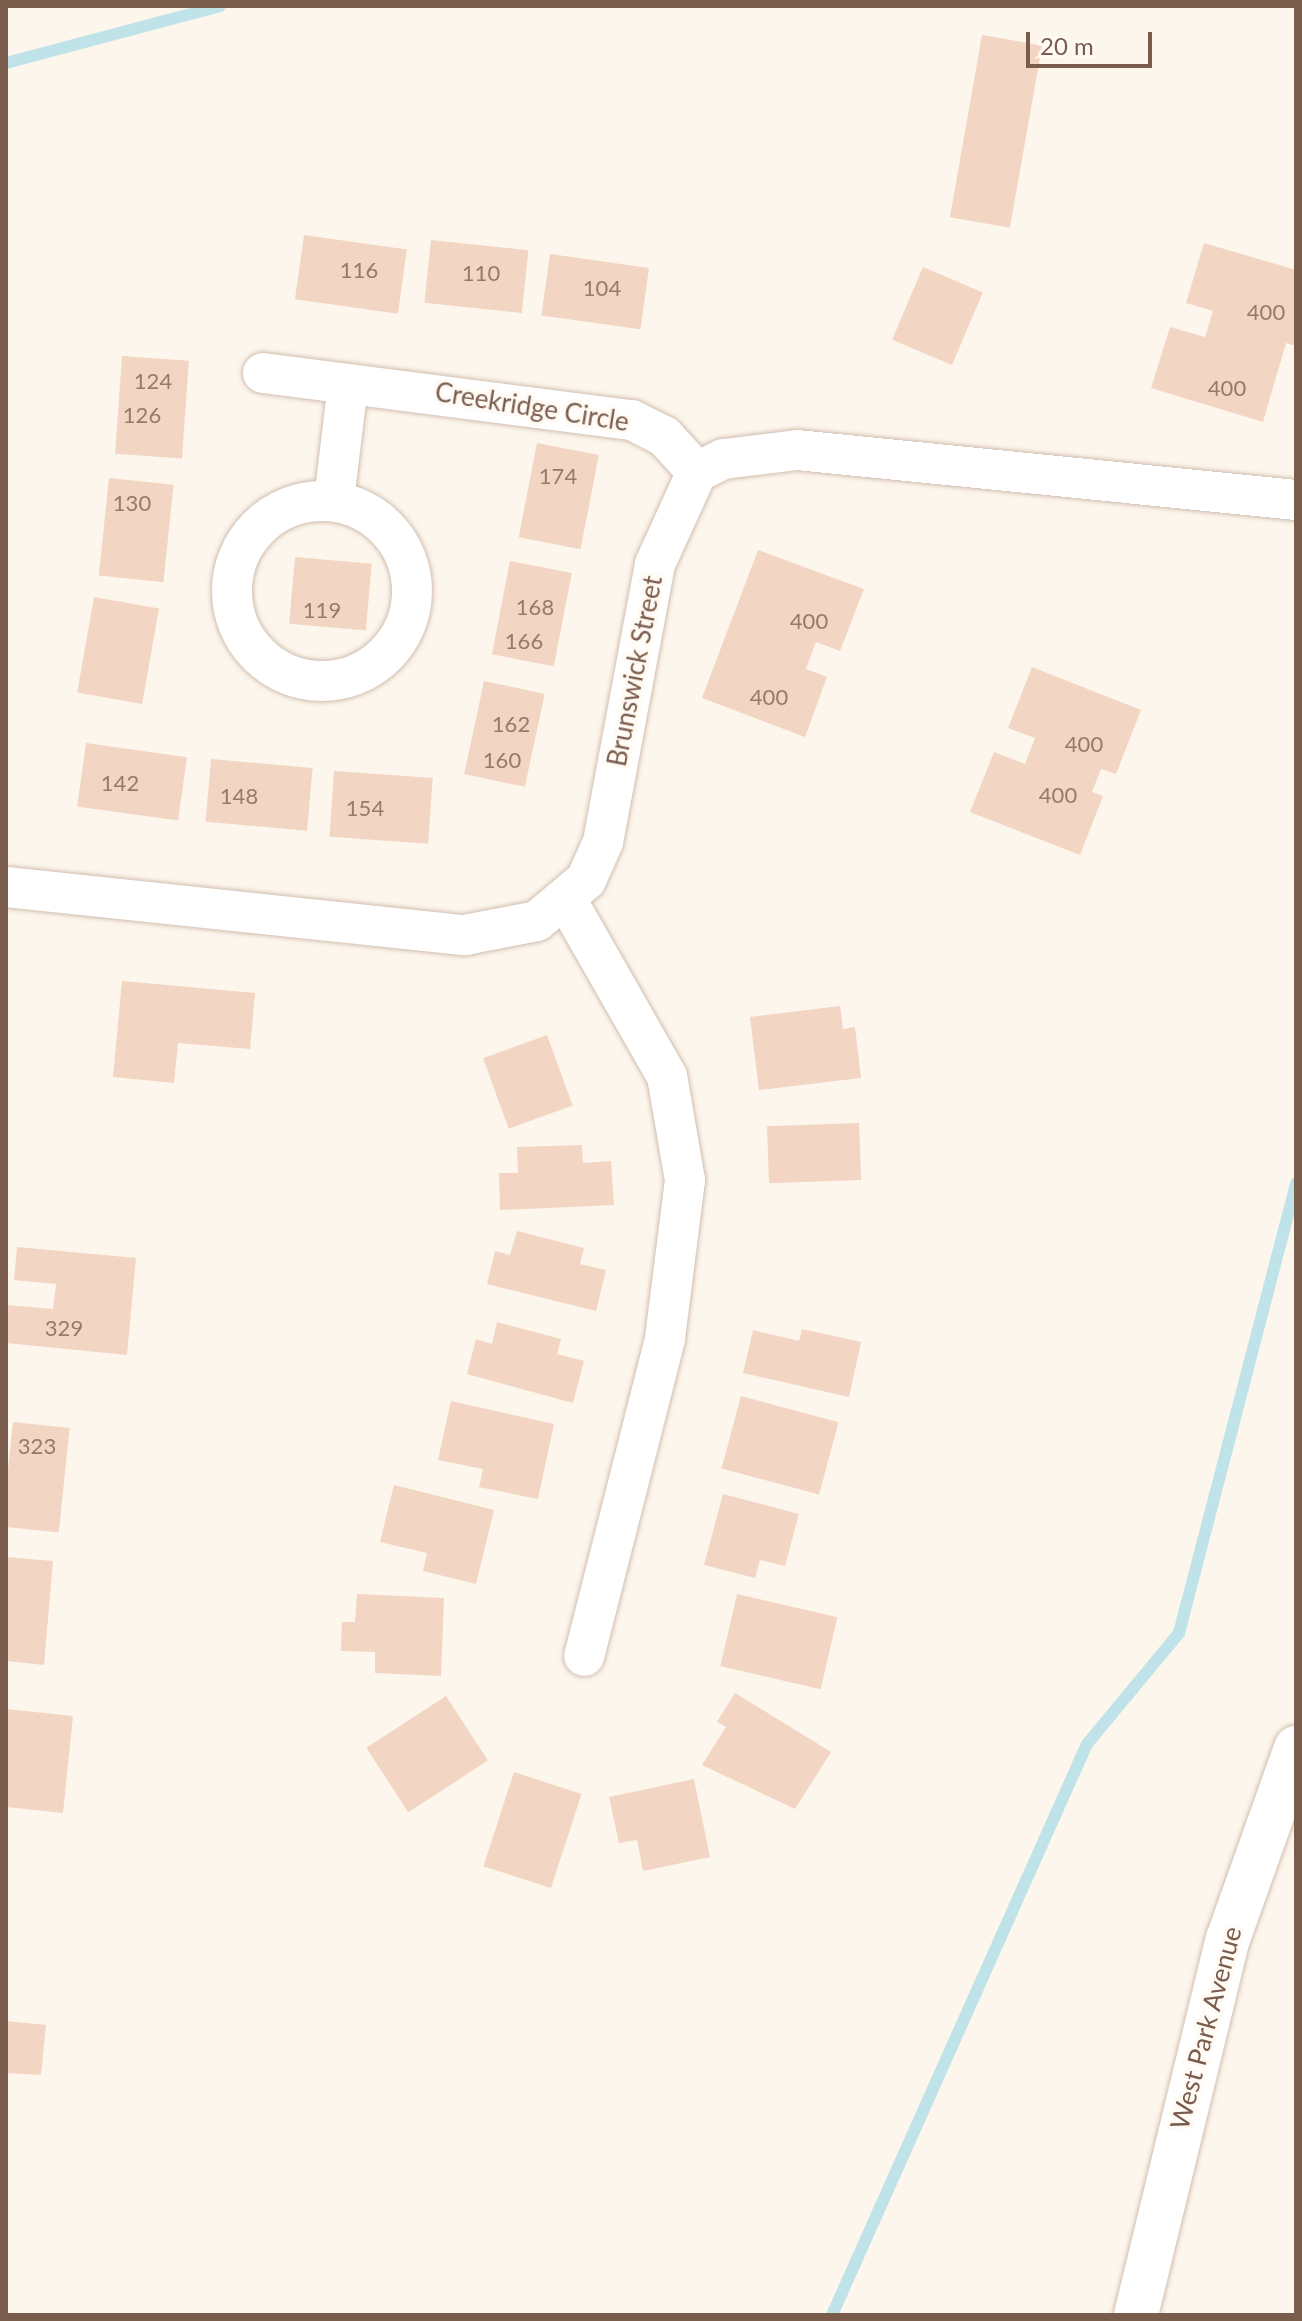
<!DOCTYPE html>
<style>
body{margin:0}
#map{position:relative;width:1302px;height:2321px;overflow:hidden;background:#fdf6ec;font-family:Lato,sans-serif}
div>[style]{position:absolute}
.stream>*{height:12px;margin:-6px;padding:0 6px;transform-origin:6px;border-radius:6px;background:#bfe3e8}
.building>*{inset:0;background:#f3d5c3;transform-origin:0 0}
.roads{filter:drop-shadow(0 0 2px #d1beb0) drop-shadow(0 0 2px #d1beb0)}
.street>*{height:40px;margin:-20px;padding:0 20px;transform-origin:20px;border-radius:20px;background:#fff}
.street>.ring{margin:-20px;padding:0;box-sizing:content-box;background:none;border:40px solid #fff;border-radius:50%}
.secondary>*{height:44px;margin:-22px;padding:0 22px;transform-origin:22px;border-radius:22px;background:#fff}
span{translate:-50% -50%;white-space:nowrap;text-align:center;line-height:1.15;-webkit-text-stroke:7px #fffaf3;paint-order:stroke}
.number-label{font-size:22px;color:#987a6a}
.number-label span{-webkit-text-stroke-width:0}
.street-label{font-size:26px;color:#7a5c4d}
.frame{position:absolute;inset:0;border:8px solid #7a5c4d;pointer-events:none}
.scale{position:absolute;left:1026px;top:32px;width:126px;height:36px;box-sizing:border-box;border:4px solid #7a5c4d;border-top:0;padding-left:10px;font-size:24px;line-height:28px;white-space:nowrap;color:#7a5c4d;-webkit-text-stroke:6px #fffaf3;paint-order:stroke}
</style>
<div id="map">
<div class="stream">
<div style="left:6px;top:63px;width:221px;rotate:-14.9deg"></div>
<div style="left:832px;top:2315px;width:625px;rotate:-65.94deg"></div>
<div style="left:1087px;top:1744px;width:144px;rotate:-50.3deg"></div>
<div style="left:1179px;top:1633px;width:465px;rotate:-75.4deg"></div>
</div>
<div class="building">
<div style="left:982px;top:35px;width:61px;height:185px;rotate:10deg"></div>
<div style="left:304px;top:235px;width:104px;height:65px;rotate:8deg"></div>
<div style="left:431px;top:240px;width:98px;height:63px;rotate:6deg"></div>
<div style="clip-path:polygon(1204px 243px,1296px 270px,1296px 346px,1286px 343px,1263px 422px,1151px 388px,1170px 327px,1205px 337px,1213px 311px,1186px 303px)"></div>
<div style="left:550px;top:254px;width:100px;height:62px;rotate:8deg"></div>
<div style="left:923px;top:267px;width:65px;height:79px;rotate:23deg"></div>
<div style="left:122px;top:356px;width:67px;height:98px;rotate:4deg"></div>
<div style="left:537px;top:443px;width:63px;height:96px;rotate:11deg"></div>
<div style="left:109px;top:478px;width:65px;height:98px;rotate:6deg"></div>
<div style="clip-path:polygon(758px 550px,864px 589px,840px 651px,816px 642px,806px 669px,827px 677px,805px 737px,702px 698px)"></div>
<div style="left:295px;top:557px;width:77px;height:67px;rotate:5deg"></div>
<div style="left:510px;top:561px;width:63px;height:95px;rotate:11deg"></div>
<div style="left:94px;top:597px;width:66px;height:97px;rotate:10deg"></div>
<div style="clip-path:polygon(1032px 667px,1141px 710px,1116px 774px,1101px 769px,1092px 792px,1103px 796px,1080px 855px,970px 812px,994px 752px,1025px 764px,1035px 738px,1008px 728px)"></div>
<div style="left:484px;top:681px;width:62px;height:95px;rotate:12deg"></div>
<div style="left:86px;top:743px;width:102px;height:64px;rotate:8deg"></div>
<div style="left:211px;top:759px;width:102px;height:63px;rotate:5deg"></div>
<div style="left:334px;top:771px;width:99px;height:66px;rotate:4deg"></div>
<div style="clip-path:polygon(122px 981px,255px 993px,250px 1049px,178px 1043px,174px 1083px,113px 1077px)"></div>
<div style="clip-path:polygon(840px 1006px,843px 1029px,855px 1027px,861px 1078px,759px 1090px,750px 1017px)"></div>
<div style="left:547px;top:1035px;width:75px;height:68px;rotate:70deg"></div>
<div style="left:859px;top:1123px;width:57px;height:92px;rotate:88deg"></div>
<div style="clip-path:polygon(582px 1145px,583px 1163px,611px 1161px,614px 1205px,500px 1210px,499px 1173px,518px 1173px,517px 1147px)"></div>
<div style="clip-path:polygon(517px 1231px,584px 1248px,580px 1264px,606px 1270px,596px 1311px,487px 1284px,495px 1251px,510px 1255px)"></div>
<div style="clip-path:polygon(17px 1247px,136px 1258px,127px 1355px,6px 1343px,7px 1305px,53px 1309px,56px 1284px,14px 1280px)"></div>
<div style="clip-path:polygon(497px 1322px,561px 1339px,557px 1354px,584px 1361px,573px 1403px,467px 1374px,476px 1339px,492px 1344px)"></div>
<div style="clip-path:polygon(802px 1329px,861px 1342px,849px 1397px,743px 1373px,753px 1330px,799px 1341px)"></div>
<div style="left:741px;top:1396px;width:101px;height:75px;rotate:15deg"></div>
<div style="clip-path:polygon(451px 1401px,554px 1424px,538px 1499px,479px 1487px,483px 1469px,438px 1460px)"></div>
<div style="left:13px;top:1422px;width:57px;height:105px;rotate:6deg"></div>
<div style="clip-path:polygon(394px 1485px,494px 1510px,476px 1584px,423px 1571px,427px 1553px,380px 1542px)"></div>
<div style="clip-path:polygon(723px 1494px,799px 1514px,785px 1566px,760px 1560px,755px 1578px,704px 1565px)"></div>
<div style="clip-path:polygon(6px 1557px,53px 1561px,44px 1665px,6px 1661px)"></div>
<div style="clip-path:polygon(357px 1594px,444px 1598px,441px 1676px,375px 1673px,375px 1652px,341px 1651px,342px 1622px,355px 1622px)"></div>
<div style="left:737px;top:1594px;width:103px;height:74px;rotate:13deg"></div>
<div style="clip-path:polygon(735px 1693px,831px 1752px,795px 1809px,702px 1765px,726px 1727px,717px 1722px)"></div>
<div style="left:446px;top:1696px;width:77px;height:95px;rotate:57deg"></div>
<div style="clip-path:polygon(6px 1709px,73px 1716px,63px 1813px,6px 1807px)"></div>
<div style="left:514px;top:1772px;width:71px;height:99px;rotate:18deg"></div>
<div style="clip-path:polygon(694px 1779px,710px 1857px,643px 1871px,637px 1840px,619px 1843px,609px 1797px)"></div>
<div style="clip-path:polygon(6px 2021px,46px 2025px,41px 2075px,6px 2073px)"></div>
</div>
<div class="roads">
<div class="street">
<div style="left:263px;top:373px;width:372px;rotate:7.3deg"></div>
<div style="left:632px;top:420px;width:36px;rotate:27deg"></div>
<div style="left:664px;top:436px;width:49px;rotate:47.5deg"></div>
<div style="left:334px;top:500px;width:117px;rotate:-83.1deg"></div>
<div class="ring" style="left:232px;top:501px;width:140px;height:140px"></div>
<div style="left:6px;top:887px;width:462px;rotate:6deg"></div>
<div style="left:465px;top:935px;width:73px;rotate:-11deg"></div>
<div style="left:537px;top:921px;width:64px;rotate:-39.9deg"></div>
<div style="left:586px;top:880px;width:42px;rotate:-65.9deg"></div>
<div style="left:603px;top:842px;width:283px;rotate:-79.4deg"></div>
<div style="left:655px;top:564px;width:101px;rotate:-65.5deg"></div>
<div style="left:697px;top:472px;width:30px;rotate:-26deg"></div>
<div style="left:724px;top:459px;width:74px;rotate:-7deg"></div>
<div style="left:797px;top:450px;width:501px;rotate:5.72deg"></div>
<div style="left:567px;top:901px;width:202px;rotate:60.3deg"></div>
<div style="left:667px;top:1076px;width:106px;rotate:80.2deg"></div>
<div style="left:685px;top:1180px;width:160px;rotate:97.2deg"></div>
<div style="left:665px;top:1339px;width:327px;rotate:104.3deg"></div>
</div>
<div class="secondary">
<div style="left:1136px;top:2315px;width:387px;rotate:-76.3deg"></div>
<div style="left:1228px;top:1939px;width:203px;rotate:-70.4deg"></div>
</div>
</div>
<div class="number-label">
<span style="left:359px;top:270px">116</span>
<span style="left:481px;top:273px">110</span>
<span style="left:602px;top:288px">104</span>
<span style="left:1266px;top:312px">400</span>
<span style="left:153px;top:381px">124</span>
<span style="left:1227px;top:388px">400</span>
<span style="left:142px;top:415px">126</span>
<span style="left:558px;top:476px">174</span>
<span style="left:132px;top:503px">130</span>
<span style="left:535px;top:607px">168</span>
<span style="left:322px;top:610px">119</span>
<span style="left:809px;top:621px">400</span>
<span style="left:524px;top:641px">166</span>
<span style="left:769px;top:697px">400</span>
<span style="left:511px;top:724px">162</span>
<span style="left:1084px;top:744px">400</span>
<span style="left:502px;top:760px">160</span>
<span style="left:120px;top:783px">142</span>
<span style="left:1058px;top:795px">400</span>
<span style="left:239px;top:796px">148</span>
<span style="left:365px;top:808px">154</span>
<span style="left:64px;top:1328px">329</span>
<span style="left:37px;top:1446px">323</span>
</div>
<div class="street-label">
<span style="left:532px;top:407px;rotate:9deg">Creekridge Circle</span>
<span style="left:635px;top:671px;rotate:-79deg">Brunswick Street</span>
<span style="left:1206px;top:2028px;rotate:-75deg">West Park Avenue</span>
</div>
<div class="frame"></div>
<div class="scale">20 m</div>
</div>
